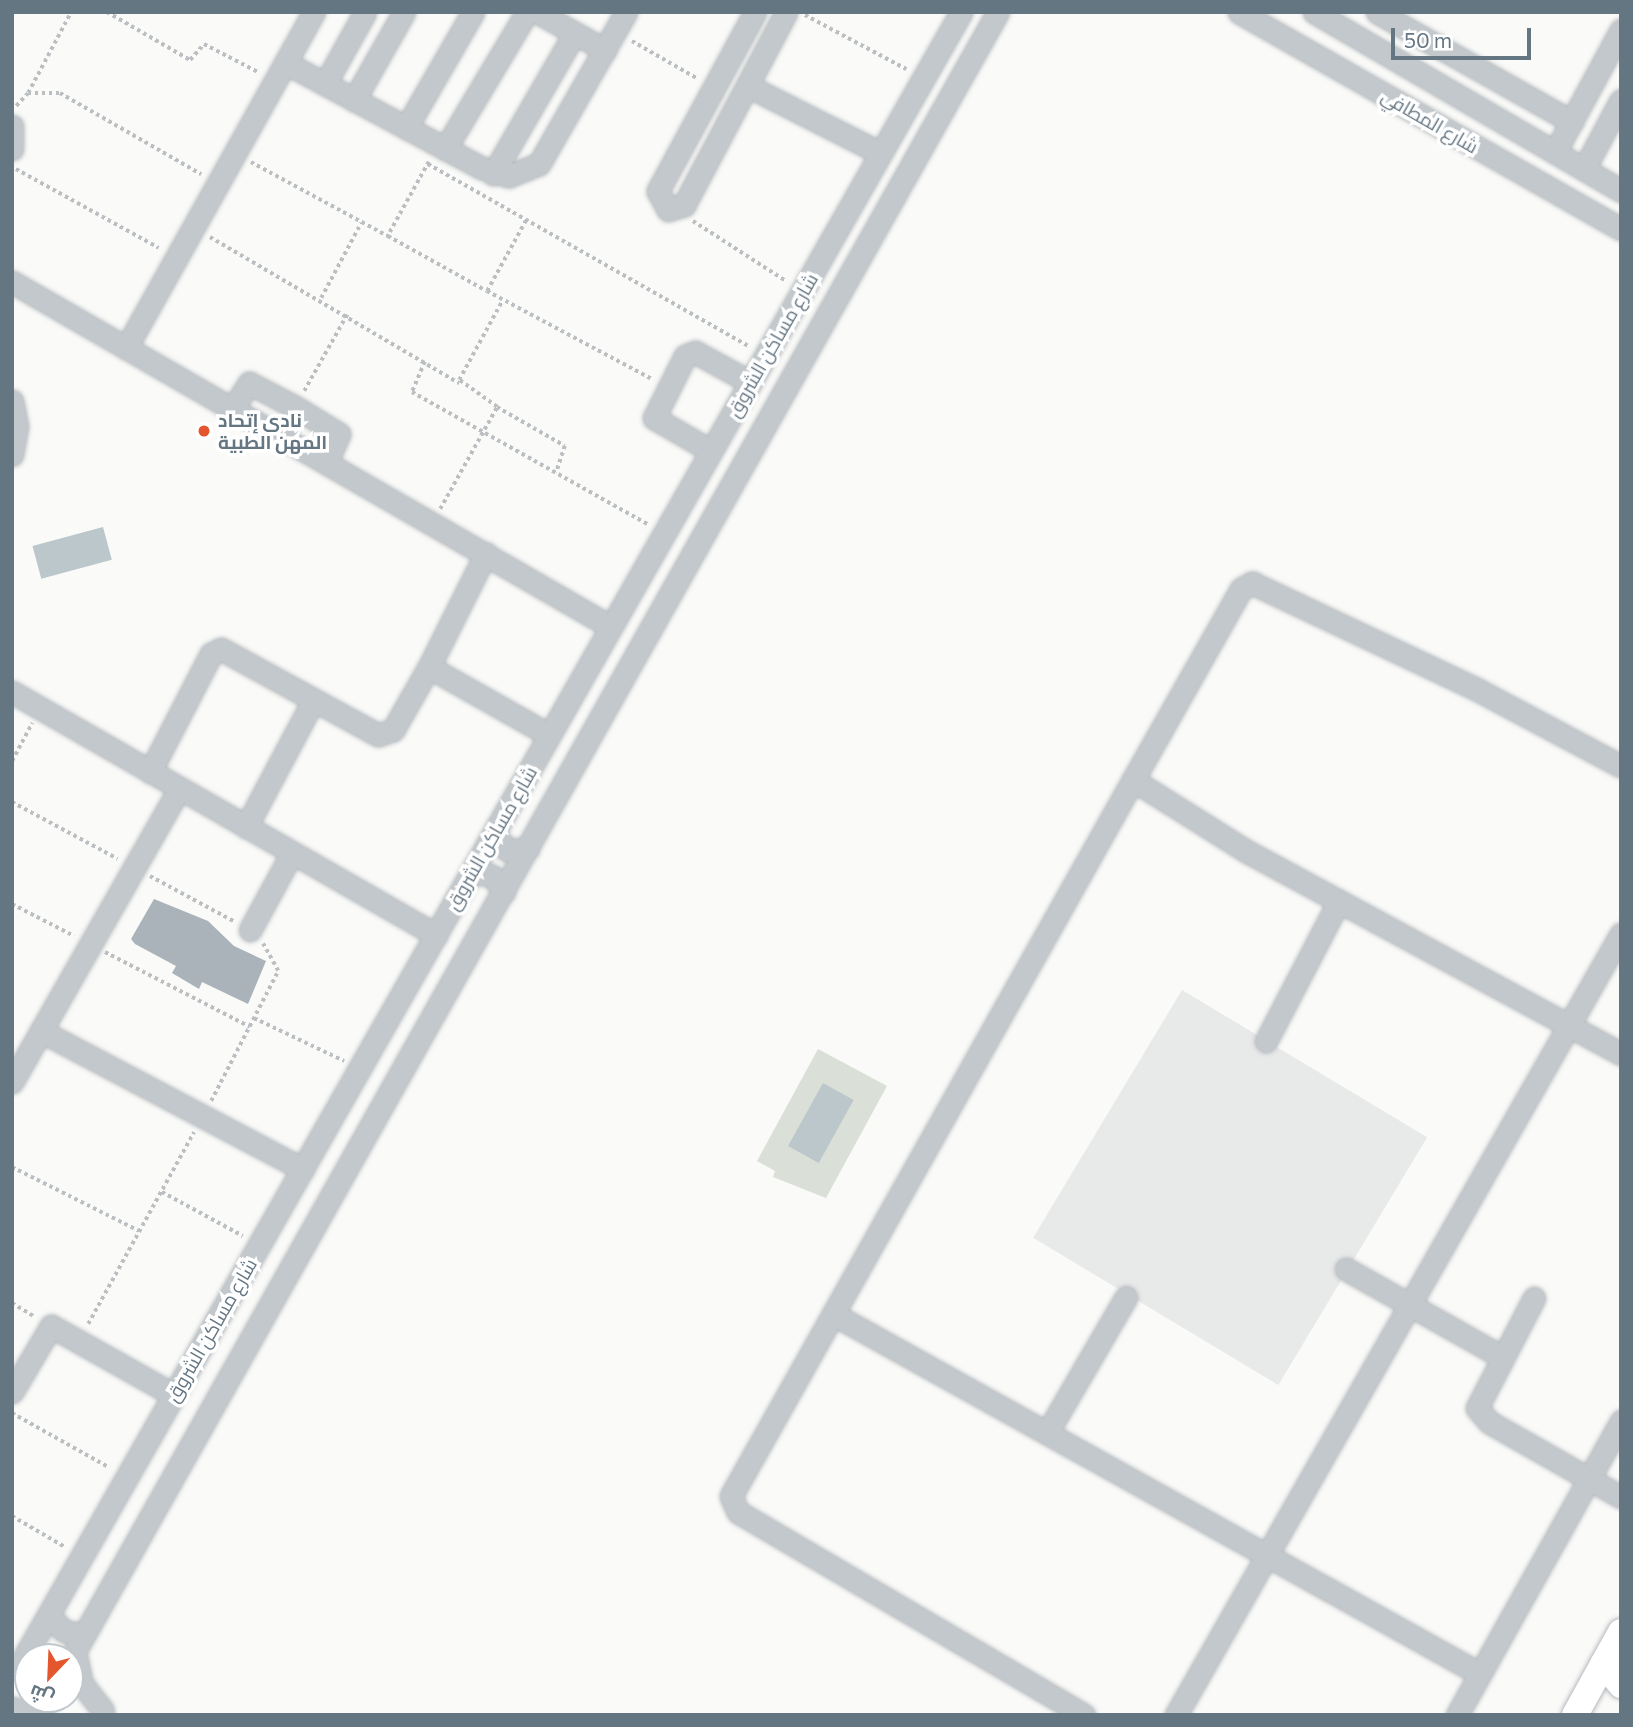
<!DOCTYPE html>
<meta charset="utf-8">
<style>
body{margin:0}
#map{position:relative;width:1633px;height:1727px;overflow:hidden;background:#fafaf8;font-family:Commissioner,Cairo,sans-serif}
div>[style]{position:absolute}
.built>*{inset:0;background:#e8e9e9;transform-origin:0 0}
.green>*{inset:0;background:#dadfd7}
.water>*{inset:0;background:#bbc7cb;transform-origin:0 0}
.building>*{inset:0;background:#aab3b9}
.path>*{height:3.5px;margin-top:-1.75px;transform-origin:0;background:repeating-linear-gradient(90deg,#bbbfc2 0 3.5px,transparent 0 7px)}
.roads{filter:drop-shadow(0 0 2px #b5babe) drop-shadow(0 0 2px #b5babe)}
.minor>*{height:21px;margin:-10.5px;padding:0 10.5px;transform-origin:10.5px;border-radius:10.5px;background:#c3c8cc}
.major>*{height:26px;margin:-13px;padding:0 13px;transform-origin:13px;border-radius:13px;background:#fff}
.dots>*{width:19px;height:19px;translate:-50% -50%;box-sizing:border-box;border:4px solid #fff;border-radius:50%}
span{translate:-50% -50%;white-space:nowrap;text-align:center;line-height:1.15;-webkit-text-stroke:7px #fff;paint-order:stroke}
.street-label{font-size:19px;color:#657683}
.poi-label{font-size:19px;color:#657683;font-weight:700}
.left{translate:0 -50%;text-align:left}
.frame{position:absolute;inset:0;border:14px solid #657683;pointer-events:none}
.north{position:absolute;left:14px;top:1643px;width:70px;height:70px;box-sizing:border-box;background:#fff;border:2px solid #c1c8cd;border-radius:50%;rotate:203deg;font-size:19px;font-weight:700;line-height:28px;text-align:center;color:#657683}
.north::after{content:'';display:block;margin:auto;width:24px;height:32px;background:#e4572e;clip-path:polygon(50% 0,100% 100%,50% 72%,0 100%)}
.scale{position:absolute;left:1391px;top:28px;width:140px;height:32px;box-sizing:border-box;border:4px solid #657683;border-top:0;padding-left:9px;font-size:21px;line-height:24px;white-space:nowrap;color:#657683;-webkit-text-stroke:5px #fff;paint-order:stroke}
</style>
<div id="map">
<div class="built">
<div style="left:1182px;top:990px;width:286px;height:289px;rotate:31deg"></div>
</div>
<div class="green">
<div style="clip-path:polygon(818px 1049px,887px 1086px,826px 1198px,773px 1177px,775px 1171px,757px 1161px)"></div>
</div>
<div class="water">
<div style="left:103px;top:527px;width:34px;height:73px;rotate:75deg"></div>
<div style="left:823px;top:1083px;width:35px;height:72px;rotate:29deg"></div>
</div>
<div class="building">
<div style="clip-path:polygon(154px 899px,208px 921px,234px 946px,266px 961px,248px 1004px,202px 982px,199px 989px,172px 973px,176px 966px,135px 944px,131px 939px)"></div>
</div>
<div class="path">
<div style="left:107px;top:12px;width:96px;rotate:30deg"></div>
<div style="left:190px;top:60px;width:21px;rotate:-49deg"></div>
<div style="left:204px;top:44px;width:61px;rotate:27.4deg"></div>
<div style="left:805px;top:15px;width:115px;rotate:28.1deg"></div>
<div style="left:632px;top:41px;width:76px;rotate:29.9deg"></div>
<div style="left:28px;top:93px;width:92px;rotate:-62deg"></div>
<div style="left:16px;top:106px;width:18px;rotate:-47deg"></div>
<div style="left:28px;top:93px;width:32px"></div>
<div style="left:60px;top:93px;width:163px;rotate:29.9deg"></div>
<div style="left:251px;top:162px;width:156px;rotate:28.4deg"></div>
<div style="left:429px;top:162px;width:85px;rotate:119deg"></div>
<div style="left:388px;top:236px;width:113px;rotate:29.1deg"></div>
<div style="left:487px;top:291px;width:81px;rotate:-61.2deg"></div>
<div style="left:428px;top:164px;width:369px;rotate:29.6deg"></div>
<div style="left:16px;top:169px;width:163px;rotate:28.9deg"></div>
<div style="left:693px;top:221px;width:111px;rotate:32.8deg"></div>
<div style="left:210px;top:237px;width:289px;rotate:30.4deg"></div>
<div style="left:487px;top:291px;width:187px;rotate:28.1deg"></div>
<div style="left:321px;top:298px;width:85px;rotate:-61.9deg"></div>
<div style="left:425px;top:362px;width:33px;rotate:113deg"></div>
<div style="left:412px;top:392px;width:270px;rotate:29.3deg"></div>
<div style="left:304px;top:391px;width:90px;rotate:-60.6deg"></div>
<div style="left:497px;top:407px;width:78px;rotate:29.8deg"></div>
<div style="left:565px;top:446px;width:28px;rotate:108deg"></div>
<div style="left:440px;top:509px;width:117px;rotate:-60.8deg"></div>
<div style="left:497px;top:407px;width:47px;rotate:-144.6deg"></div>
<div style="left:459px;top:380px;width:90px;rotate:-61.4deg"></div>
<div style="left:12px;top:761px;width:43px;rotate:-62.2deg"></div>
<div style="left:12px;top:802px;width:120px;rotate:28.3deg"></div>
<div style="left:150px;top:876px;width:97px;rotate:28.4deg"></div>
<div style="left:12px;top:904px;width:70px;rotate:27.3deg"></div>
<div style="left:105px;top:952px;width:163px;rotate:27.3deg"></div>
<div style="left:254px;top:1018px;width:100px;rotate:25.5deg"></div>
<div style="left:211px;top:1101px;width:146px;rotate:-62.7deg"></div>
<div style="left:278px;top:971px;width:31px;rotate:-119deg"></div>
<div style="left:12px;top:1167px;width:142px;rotate:26.7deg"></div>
<div style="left:162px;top:1192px;width:92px;rotate:28.5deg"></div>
<div style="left:12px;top:1303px;width:26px;rotate:31deg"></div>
<div style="left:88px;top:1324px;width:219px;rotate:-61.1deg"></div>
<div style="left:12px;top:1413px;width:112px;rotate:29.3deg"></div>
<div style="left:12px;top:1516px;width:61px;rotate:30.3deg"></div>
</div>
<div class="roads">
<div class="minor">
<div style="left:537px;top:12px;width:78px;rotate:29.2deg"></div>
<div style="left:755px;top:12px;width:204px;rotate:118.5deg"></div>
<div style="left:658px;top:191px;width:21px;rotate:62deg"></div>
<div style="left:668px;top:210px;width:17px;rotate:-17deg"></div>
<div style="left:684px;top:205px;width:218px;rotate:-62.1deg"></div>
<div style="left:1239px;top:12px;width:439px;rotate:29.6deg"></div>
<div style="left:1314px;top:12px;width:355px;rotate:30.2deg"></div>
<div style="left:1377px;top:12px;width:224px;rotate:29.4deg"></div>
<div style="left:286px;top:63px;width:222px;rotate:28.2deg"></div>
<div style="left:482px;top:168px;width:28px;rotate:17deg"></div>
<div style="left:509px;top:176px;width:32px;rotate:-22deg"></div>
<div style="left:539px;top:164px;width:175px;rotate:-60.2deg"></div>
<div style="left:325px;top:84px;width:82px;rotate:-60.9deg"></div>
<div style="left:748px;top:86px;width:148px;rotate:26.9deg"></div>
<div style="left:354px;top:100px;width:101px;rotate:-60.4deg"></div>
<div style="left:12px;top:126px;width:23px;rotate:90deg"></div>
<div style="left:406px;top:128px;width:134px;rotate:-60deg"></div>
<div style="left:445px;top:149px;width:160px;rotate:-59.1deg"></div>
<div style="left:1555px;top:152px;width:139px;rotate:-61.6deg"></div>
<div style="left:1584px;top:169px;width:78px;rotate:-61.8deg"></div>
<div style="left:493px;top:174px;width:162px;rotate:-59.9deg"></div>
<div style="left:12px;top:282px;width:691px;rotate:29.94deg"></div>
<div style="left:126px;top:348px;width:385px;rotate:-60.8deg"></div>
<div style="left:12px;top:401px;width:25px;rotate:79deg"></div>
<div style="left:17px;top:426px;width:29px;rotate:100deg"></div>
<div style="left:233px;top:408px;width:30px;rotate:-57deg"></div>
<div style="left:249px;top:383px;width:52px;rotate:27.6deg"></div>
<div style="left:295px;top:407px;width:52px;rotate:31.5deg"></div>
<div style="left:339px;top:434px;width:30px;rotate:113deg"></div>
<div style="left:711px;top:451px;width:66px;rotate:-149.9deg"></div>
<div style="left:654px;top:418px;width:69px;rotate:-63.4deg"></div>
<div style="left:685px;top:356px;width:11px;rotate:-22deg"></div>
<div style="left:695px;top:352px;width:63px;rotate:28.6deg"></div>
<div style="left:429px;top:667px;width:127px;rotate:-63.4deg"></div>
<div style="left:12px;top:692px;width:489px;rotate:29.8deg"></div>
<div style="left:150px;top:772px;width:133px;rotate:-62.7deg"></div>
<div style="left:211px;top:654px;width:11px;rotate:-27deg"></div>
<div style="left:221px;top:649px;width:179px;rotate:28.7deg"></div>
<div style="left:378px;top:735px;width:16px;rotate:-18deg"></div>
<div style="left:393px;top:730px;width:73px;rotate:-60.3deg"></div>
<div style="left:429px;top:667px;width:138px;rotate:29.5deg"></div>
<div style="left:1133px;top:780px;width:136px;rotate:32.1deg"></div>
<div style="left:1248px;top:852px;width:424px;rotate:28.4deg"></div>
<div style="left:246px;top:827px;width:143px;rotate:-62deg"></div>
<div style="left:494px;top:833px;width:21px;rotate:53deg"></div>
<div style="left:507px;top:850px;width:21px;rotate:-3deg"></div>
<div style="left:472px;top:872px;width:20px;rotate:11deg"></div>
<div style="left:492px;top:876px;width:20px;rotate:53deg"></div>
<div style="left:250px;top:930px;width:88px;rotate:-61.4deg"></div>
<div style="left:41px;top:1031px;width:296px;rotate:27.8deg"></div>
<div style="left:1266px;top:1041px;width:158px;rotate:-62.5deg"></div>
<div style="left:12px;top:1082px;width:337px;rotate:-60.3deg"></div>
<div style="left:1346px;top:1269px;width:179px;rotate:29.4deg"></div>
<div style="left:1534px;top:1298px;width:124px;rotate:117.4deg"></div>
<div style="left:1477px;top:1408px;width:18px;rotate:49deg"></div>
<div style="left:1489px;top:1422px;width:152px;rotate:29.6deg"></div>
<div style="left:833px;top:1314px;width:740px;rotate:29.09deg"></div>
<div style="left:12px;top:1392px;width:77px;rotate:-59.4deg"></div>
<div style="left:51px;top:1326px;width:141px;rotate:29.3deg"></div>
<div style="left:1047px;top:1433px;width:157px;rotate:-59.8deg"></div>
<div style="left:49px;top:1616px;width:21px;rotate:45deg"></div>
<div style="left:64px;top:1631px;width:20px;rotate:11deg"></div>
<div style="left:75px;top:1652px;width:33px;rotate:78deg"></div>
<div style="left:82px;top:1684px;width:34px;rotate:52deg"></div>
<div style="left:70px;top:1660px;width:1891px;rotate:-60.62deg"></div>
<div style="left:21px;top:1663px;width:1900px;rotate:-60.34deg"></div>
<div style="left:12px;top:1708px;width:22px;rotate:13deg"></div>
<div style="left:33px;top:1713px;width:23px;rotate:-38deg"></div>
<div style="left:1084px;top:1715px;width:401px;rotate:-149.6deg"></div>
<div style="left:738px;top:1512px;width:17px;rotate:-114deg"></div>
<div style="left:731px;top:1496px;width:821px;rotate:-60.69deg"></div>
<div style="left:1133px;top:780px;width:219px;rotate:-60.5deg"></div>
<div style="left:1241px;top:589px;width:13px;rotate:-29deg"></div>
<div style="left:1252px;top:583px;width:248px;rotate:25.3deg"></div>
<div style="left:1476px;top:689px;width:164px;rotate:28deg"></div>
<div style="left:1176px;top:1715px;width:899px;rotate:-60.33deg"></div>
<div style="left:1457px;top:1715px;width:337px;rotate:-60.8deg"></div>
</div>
<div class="major">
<div style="left:1603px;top:1664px;width:28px;rotate:49deg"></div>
<div style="left:1575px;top:1715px;width:95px;rotate:-61deg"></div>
</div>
</div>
<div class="dots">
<div style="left:204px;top:431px;background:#e4572e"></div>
</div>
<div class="street-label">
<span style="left:1430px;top:121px;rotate:30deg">شارع المطافي</span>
<span style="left:772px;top:345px;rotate:-60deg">شارع مساكن الشروق</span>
<span style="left:491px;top:838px;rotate:-60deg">شارع مساكن الشروق</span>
<span style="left:211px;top:1330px;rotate:-60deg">شارع مساكن الشروق</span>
</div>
<div class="poi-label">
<span class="left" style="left:218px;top:431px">نادى إتحاد<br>المهن الطبية</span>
</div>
<div class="frame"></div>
<div class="north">ش</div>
<div class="scale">50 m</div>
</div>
